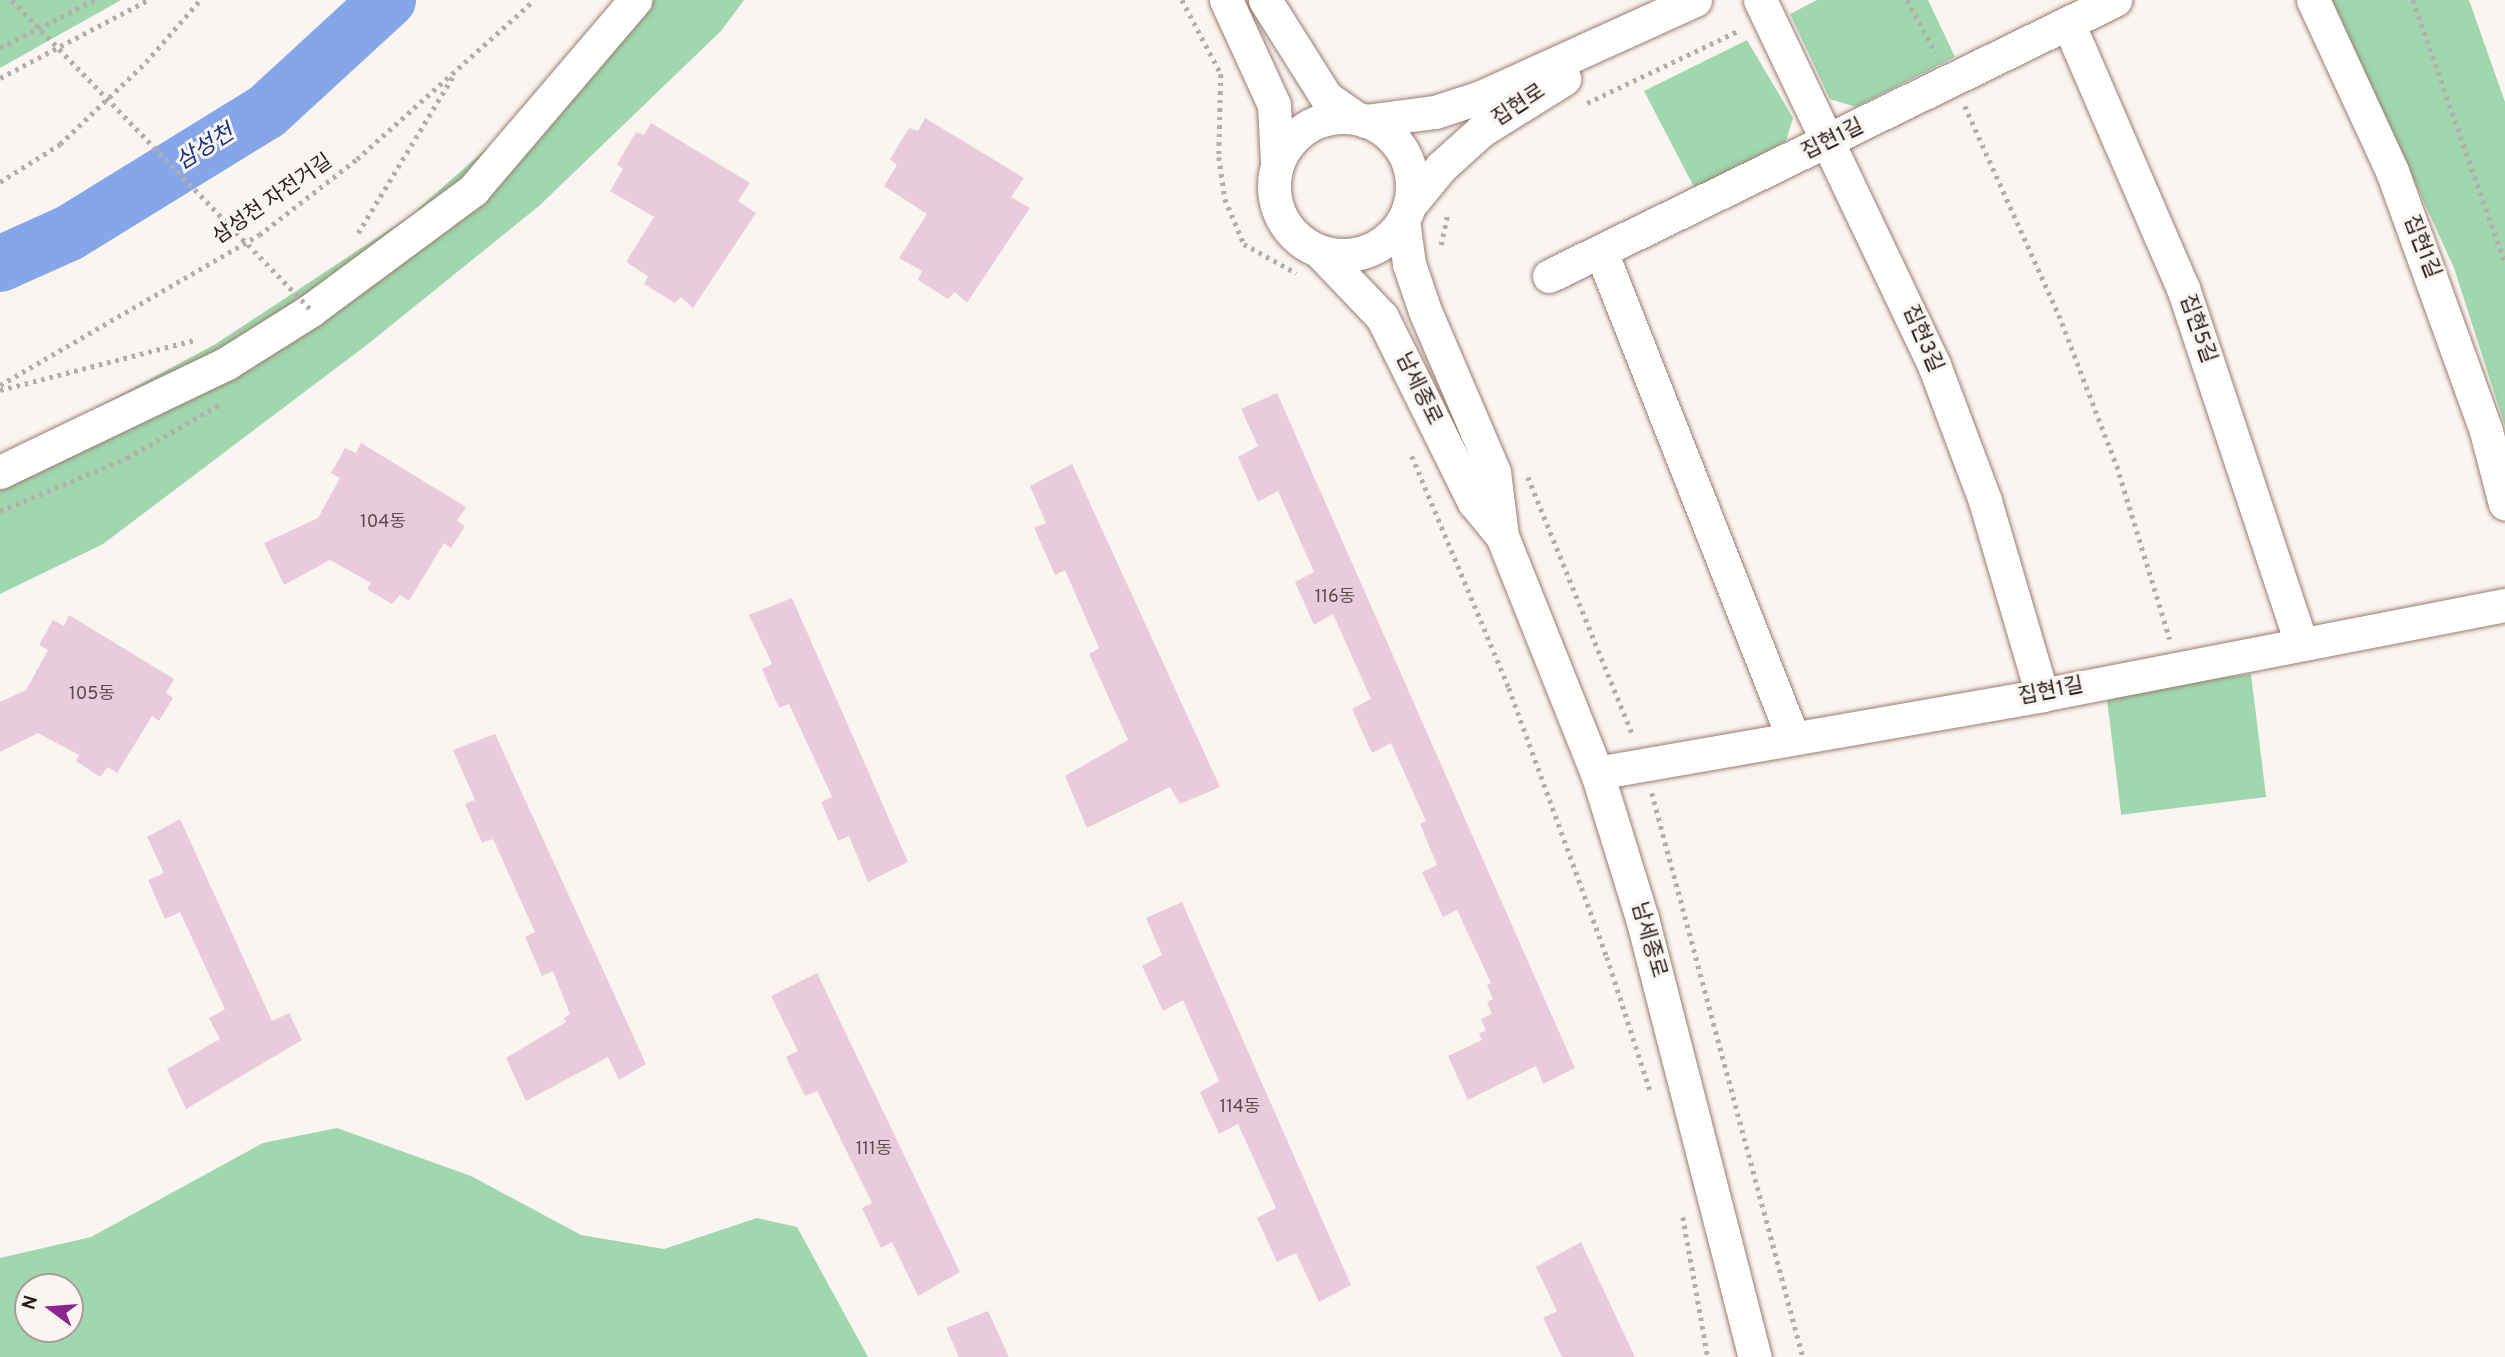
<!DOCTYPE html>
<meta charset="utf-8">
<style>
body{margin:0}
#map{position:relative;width:2505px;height:1357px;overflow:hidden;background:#fbf5f2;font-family:Overpass,"Noto Sans KR",sans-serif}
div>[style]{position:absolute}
.green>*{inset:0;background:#a0d7ae;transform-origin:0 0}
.river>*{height:56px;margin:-28px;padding:0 28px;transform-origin:28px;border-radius:28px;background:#85a7ea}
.building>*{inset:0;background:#eacbdb}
.path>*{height:4.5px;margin-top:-2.25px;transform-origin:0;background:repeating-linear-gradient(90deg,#b5ada9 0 3.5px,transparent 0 8.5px)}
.roads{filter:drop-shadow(0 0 2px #9a7d6f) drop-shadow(0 0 2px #9a7d6f)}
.minor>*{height:33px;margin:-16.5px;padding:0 16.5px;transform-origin:16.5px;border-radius:16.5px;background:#fff}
.minor>.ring{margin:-16.5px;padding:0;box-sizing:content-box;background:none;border:33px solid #fff;border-radius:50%}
.path-bridge>*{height:4.5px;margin-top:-2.25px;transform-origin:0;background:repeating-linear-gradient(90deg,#b5ada9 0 3.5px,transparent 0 8.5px)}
span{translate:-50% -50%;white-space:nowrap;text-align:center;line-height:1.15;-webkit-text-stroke:6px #fbf5f2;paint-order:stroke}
.number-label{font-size:18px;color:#5b4a4a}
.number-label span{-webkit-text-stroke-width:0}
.street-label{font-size:21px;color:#2b1f1a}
.water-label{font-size:23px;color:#133480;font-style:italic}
.north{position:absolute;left:14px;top:1273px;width:70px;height:70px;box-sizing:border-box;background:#fbf5f2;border:2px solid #a89f9c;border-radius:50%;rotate:286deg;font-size:19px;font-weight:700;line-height:28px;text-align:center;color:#2b1f1a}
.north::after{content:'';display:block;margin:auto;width:24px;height:32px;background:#8c268c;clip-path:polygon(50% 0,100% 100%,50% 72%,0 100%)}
</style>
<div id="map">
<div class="green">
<div style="clip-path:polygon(0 0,121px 0,0 68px)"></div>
<div style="clip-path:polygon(648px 0,744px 0,721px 31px,539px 206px,368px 344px,103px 544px,0 594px,0 459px,214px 345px,410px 216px,633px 19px)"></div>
<div style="clip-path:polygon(1817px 0,1928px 0,1955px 57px,1856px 107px,1830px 99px,1790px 14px)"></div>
<div style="clip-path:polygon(2332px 0,2469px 0,2505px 102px,2505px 426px,2454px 268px)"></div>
<div style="clip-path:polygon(1747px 40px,1793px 118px,1786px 141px,1695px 189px,1644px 91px)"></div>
<div style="left:2251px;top:674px;width:124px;height:146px;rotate:83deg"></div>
<div style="clip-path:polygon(evenodd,337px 1128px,471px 1176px,581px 1235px,664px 1249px,757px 1218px,797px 1227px,868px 1357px,0 1357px,0 1258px,91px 1237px,263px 1143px,337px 1128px,28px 1287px,70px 1287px,70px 1329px,28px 1329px,28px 1287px)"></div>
</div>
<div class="river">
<div style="left:0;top:264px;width:76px;rotate:-24.2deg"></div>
<div style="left:69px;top:233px;width:231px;rotate:-31.6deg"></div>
<div style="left:266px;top:112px;width:166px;rotate:-42.6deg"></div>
</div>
<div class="building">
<div style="clip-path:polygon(925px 118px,1024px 178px,1011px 197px,1030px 208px,967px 303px,955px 292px,948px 299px,918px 280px,922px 271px,899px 258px,927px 214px,884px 186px,897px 165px,890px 159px,909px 128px,918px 131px)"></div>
<div style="clip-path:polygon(651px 123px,750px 183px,738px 201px,756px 213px,693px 308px,681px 297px,675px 303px,644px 284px,648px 276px,626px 262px,654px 217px,610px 191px,623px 169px,617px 164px,636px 132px,644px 135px)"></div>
<div style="clip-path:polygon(1277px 393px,1575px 1068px,1543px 1084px,1536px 1066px,1468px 1100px,1448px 1056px,1482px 1040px,1479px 1033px,1486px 1031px,1481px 1019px,1492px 1014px,1487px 1002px,1493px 999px,1487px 985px,1491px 983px,1457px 910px,1443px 917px,1422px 872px,1437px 865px,1420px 824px,1426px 821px,1391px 743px,1372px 753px,1352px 709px,1371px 699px,1333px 614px,1314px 625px,1295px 582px,1314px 572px,1278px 491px,1258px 502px,1238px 457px,1258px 446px,1241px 409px)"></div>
<div style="clip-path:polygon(361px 443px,466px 507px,457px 521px,465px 526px,451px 548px,444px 543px,409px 601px,400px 595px,392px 604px,367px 589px,371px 583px,330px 560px,284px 585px,264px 543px,318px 518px,340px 478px,331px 473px,345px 448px,356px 453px)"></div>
<div style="clip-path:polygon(1072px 464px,1220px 787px,1180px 804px,1170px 787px,1087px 828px,1065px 776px,1128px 740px,1089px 654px,1099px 648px,1065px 570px,1055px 575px,1034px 528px,1046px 523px,1030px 486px)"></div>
<div style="clip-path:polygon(792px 598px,908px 862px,868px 882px,849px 836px,838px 841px,821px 802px,832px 797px,789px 704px,779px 708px,762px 669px,772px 664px,749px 615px)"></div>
<div style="clip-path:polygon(69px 615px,174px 679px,166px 693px,173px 698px,159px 721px,152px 716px,117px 773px,108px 767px,100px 777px,76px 761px,79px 755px,38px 733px,0 752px,0 702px,26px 690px,48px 650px,39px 645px,53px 620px,64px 626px)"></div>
<div style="clip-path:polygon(495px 734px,646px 1064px,619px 1080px,608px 1057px,526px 1101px,506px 1058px,566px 1022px,564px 1018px,570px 1014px,553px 971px,542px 976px,525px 937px,535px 932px,493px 839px,482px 843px,465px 804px,475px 800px,453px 750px)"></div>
<div style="clip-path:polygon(180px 819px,272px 1021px,289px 1013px,302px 1040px,186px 1109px,167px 1069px,220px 1039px,209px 1018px,225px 1009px,180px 912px,165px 919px,148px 880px,164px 873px,147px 837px)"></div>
<div style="clip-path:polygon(1182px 902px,1351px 1285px,1319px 1302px,1296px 1253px,1277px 1262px,1257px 1218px,1276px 1208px,1238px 1124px,1219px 1134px,1200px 1092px,1219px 1081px,1183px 1000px,1163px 1011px,1142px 966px,1162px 955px,1146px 918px)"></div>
<div style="clip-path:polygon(817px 973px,960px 1272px,918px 1296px,892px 1242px,881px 1248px,862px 1208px,872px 1203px,817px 1091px,805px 1096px,786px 1057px,798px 1051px,771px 996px)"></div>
<div style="clip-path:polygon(1581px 1242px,1635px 1357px,1562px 1357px,1543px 1318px,1557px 1311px,1536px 1267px)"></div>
<div style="clip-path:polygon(988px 1311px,1009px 1357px,959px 1357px,946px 1328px)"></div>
</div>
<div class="path">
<div style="left:1182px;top:0;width:84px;rotate:62.2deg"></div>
<div style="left:1221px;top:74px;width:83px;rotate:91.4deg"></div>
<div style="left:1219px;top:157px;width:42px;rotate:81.9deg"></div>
<div style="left:1225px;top:199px;width:49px;rotate:67.1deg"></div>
<div style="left:1244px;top:244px;width:60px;rotate:29.1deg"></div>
<div style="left:1907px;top:0;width:60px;rotate:61.3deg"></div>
<div style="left:2413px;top:0;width:279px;rotate:70.7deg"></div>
<div style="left:0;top:48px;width:106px;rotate:-27.1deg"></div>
<div style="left:0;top:78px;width:167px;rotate:-27.8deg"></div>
<div style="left:1587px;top:103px;width:170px;rotate:-25.5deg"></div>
<div style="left:1965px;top:106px;width:229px;rotate:65.8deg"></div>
<div style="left:2059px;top:315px;width:162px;rotate:69deg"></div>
<div style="left:2117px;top:466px;width:181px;rotate:73deg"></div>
<div style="left:0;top:182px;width:71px;rotate:-32.3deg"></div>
<div style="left:60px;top:144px;width:119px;rotate:-43.6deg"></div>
<div style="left:146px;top:62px;width:82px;rotate:-48.9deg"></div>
<div style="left:358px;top:233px;width:187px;rotate:-58.8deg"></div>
<div style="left:1441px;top:245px;width:34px;rotate:-78deg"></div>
<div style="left:0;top:385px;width:299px;rotate:-30.1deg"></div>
<div style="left:259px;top:235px;width:124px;rotate:-37.8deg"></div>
<div style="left:357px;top:159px;width:238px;rotate:-41.9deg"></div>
<div style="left:0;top:390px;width:204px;rotate:-14.4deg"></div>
<div style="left:1412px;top:456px;width:251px;rotate:67.3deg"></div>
<div style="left:1509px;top:688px;width:286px;rotate:70deg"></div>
<div style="left:1607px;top:957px;width:143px;rotate:72.1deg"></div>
<div style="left:1528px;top:477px;width:279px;rotate:67.9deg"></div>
<div style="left:0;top:511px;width:138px;rotate:-22.7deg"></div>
<div style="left:127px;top:458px;width:110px;rotate:-30.1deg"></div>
<div style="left:1652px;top:793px;width:584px;rotate:75.01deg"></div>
<div style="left:1683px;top:1217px;width:142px;rotate:79.9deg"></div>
</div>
<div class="roads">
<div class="minor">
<div style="left:1226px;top:0;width:115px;rotate:65.4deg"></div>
<div style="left:1274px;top:105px;width:57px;rotate:87deg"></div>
<div style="left:1265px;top:0;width:115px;rotate:57.8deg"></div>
<div style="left:1326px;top:97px;width:33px;rotate:35deg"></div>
<div style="left:1760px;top:0;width:404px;rotate:64.5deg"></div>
<div style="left:1934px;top:365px;width:145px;rotate:69.4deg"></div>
<div style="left:1985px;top:501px;width:202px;rotate:73.6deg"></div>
<div style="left:2313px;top:0;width:188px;rotate:65.2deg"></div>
<div style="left:2392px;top:171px;width:276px;rotate:70.1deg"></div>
<div style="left:2486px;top:431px;width:75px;rotate:75.4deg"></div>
<div style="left:2069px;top:25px;width:287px;rotate:66.6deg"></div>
<div style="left:2183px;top:288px;width:373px;rotate:71.6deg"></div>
<div class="ring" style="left:1274px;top:117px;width:105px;height:105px"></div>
<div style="left:1365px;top:121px;width:71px;rotate:-7.3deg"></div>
<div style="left:1435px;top:112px;width:48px;rotate:-18.1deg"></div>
<div style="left:1481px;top:97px;width:235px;rotate:-24.4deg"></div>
<div style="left:1409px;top:206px;width:50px;rotate:-50.6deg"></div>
<div style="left:1441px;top:167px;width:55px;rotate:-42.1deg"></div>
<div style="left:1482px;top:130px;width:97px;rotate:-31.9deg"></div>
<div style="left:1320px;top:252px;width:90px;rotate:46.4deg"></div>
<div style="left:1382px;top:317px;width:207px;rotate:63.6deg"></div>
<div style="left:1474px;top:502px;width:44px;rotate:50.5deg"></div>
<div style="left:1502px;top:536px;width:64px;rotate:-97.1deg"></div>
<div style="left:1494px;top:472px;width:175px;rotate:-113.2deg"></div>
<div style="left:1425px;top:311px;width:50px;rotate:-108.8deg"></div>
<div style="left:1409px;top:264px;width:44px;rotate:-97.8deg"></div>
<div style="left:1602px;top:254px;width:520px;rotate:68.46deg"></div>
<div style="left:1549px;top:276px;width:630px;rotate:-26deg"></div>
<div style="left:0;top:472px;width:252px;rotate:-25.6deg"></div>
<div style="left:227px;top:363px;width:99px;rotate:-32.2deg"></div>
<div style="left:311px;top:310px;width:202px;rotate:-36.5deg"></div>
<div style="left:473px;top:190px;width:250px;rotate:-49.5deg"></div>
<div style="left:1502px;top:536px;width:255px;rotate:68.2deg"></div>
<div style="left:1597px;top:773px;width:152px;rotate:72.8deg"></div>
<div style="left:1642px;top:918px;width:453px;rotate:75.6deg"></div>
<div style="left:1597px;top:773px;width:452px;rotate:-9.9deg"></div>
<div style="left:2042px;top:695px;width:472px;rotate:-11deg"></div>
</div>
</div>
<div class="path-bridge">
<div style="left:12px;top:0;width:431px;rotate:46deg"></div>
</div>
<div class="number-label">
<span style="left:383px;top:523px">104동</span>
<span style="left:1335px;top:598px">116동</span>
<span style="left:92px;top:695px">105동</span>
<span style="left:1240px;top:1108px">114동</span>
<span style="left:874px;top:1150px">111동</span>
</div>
<div class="street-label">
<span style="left:1519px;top:106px;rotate:-33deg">집현로</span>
<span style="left:1833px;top:140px;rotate:-26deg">집현1길</span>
<span style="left:273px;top:200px;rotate:-35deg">삼성천 자전거길</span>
<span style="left:2421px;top:247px;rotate:69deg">집현1길</span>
<span style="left:2197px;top:329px;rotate:71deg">집현5길</span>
<span style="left:1922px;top:339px;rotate:67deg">집현3길</span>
<span style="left:1418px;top:389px;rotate:64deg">남세종로</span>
<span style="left:2051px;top:692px;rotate:-11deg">집현1길</span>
<span style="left:1648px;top:940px;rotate:74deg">남세종로</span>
</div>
<div class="water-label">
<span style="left:206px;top:149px;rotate:-32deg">삼성천</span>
</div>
<div class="north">N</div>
</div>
